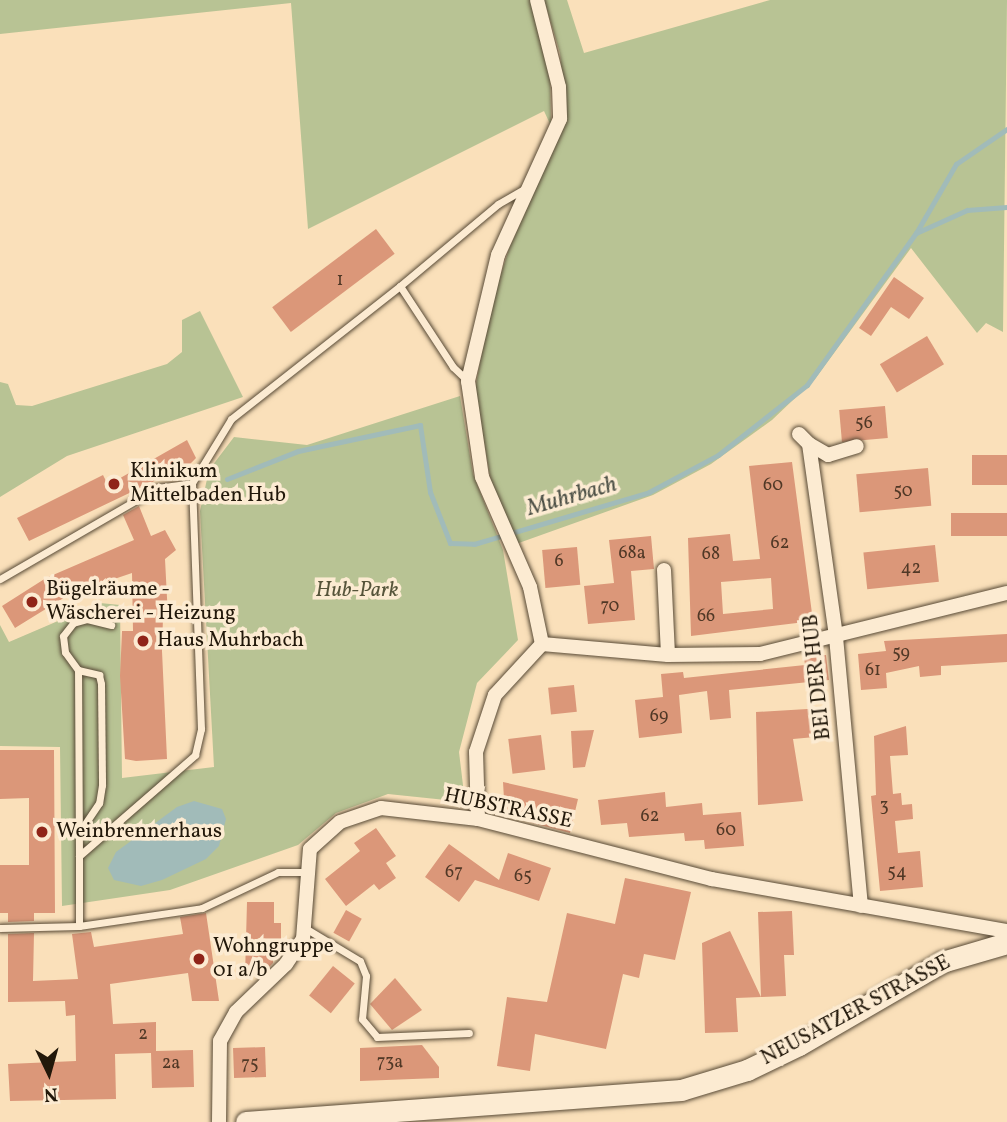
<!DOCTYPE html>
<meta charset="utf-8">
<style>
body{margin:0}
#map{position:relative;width:1007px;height:1122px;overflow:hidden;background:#fae0ba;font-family:Vollkorn,serif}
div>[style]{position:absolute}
.green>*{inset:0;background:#b8c394}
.water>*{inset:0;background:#a1bbb9}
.stream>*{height:5px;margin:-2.5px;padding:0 2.5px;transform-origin:2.5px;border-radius:2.5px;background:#a1bbb9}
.building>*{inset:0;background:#db9779;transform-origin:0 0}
.roads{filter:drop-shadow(0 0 2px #584a36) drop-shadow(0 0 2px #584a36)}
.service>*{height:7px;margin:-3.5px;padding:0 3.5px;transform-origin:3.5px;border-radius:3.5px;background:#fcebd2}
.minor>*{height:14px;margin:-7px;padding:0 7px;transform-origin:7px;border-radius:7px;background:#fcebd2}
.secondary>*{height:21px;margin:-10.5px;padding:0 10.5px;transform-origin:10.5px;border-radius:10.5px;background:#fcebd2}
.dots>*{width:19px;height:19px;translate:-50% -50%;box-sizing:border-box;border:4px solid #fcebd2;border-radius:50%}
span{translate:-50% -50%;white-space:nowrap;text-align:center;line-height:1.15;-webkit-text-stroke:7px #fcebd2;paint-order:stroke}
.number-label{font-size:18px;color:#503826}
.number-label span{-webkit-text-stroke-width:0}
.poi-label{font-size:21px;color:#22180a}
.left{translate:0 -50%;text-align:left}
.park-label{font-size:21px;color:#56543a;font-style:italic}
.street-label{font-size:21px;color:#22180a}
.water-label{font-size:23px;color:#4e5147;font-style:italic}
.north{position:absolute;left:14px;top:1038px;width:70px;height:70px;-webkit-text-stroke:5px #fcebd2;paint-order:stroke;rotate:175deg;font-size:19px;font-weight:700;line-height:28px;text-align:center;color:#22180a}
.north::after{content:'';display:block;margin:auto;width:24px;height:32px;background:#22180a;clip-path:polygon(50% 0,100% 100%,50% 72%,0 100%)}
</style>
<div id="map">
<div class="green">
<div style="clip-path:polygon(0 0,531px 0,550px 70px,551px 126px,544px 111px,308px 229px,291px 3px,0 34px)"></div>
<div style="clip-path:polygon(544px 0,567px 0,584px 53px,770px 0,1007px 0,1003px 332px,986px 323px,977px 333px,911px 248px,815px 379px,772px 420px,711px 464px,653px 495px,516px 544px,493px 493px,475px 390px,490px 308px,509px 249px,566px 120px,560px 53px)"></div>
<div style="clip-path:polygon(200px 311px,243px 397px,67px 456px,0 497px,0 382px,8px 384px,16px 405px,32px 406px,167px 364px,182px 352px,182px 320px)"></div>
<div style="clip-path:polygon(460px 396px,473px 474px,503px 550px,518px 640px,477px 683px,459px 752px,465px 802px,388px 794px,336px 813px,298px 845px,170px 890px,62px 906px,60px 747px,0 746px,0 625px,9px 642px,100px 603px,120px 605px,122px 778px,214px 767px,200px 511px,209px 470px,234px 437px,307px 445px)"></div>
</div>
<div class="water">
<div style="clip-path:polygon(194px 801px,222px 809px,226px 819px,219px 846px,206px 859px,162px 880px,141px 886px,114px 880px,108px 868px,116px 852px,177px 807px)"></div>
</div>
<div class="stream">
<div style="left:916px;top:233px;width:80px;rotate:-59.9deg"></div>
<div style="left:956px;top:164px;width:62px;rotate:-34.5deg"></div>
<div style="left:227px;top:479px;width:76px;rotate:-21.5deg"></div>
<div style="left:298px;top:451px;width:125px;rotate:-12deg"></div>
<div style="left:420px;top:425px;width:68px;rotate:81.5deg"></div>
<div style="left:430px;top:492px;width:55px;rotate:68.6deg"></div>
<div style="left:450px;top:543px;width:24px;rotate:2deg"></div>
<div style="left:474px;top:544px;width:183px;rotate:-16.5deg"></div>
<div style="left:649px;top:492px;width:78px;rotate:-28.2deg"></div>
<div style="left:718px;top:455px;width:113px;rotate:-38.2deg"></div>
<div style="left:807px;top:385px;width:187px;rotate:-54.4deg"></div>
<div style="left:916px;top:233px;width:56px;rotate:-24.3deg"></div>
<div style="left:967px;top:210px;width:40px;rotate:-4.3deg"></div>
</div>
<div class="building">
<div style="left:376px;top:229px;width:31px;height:130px;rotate:53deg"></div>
<div style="clip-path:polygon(894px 277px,924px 298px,909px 319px,891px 307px,871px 336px,859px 328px)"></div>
<div style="left:927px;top:336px;width:33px;height:55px;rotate:59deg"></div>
<div style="left:885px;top:406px;width:32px;height:46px;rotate:85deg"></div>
<div style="clip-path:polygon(187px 440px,196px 458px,190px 464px,29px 541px,17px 518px,103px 475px,108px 485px)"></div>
<div style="left:1007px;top:455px;width:30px;height:35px;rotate:90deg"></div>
<div style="clip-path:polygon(evenodd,792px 462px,813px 621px,691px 636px,688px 538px,730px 534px,733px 561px,760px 559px,749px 466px,792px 462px,771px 578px,773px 609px,723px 614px,721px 582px,771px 578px)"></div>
<div style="left:928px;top:468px;width:38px;height:72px;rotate:85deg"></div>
<div style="clip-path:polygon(139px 506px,151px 536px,165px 530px,176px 550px,165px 559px,168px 617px,163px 617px,162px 651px,167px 759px,136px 761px,125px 759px,120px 676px,122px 631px,133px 631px,132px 573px,70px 594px,15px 628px,2px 606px,46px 578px,134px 540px,123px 515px)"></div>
<div style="left:1007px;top:513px;width:23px;height:56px;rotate:90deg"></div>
<div style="clip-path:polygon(651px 536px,654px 569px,631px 571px,635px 620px,588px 624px,584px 586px,614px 583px,609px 540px)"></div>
<div style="left:935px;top:545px;width:37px;height:72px;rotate:84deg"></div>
<div style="left:577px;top:547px;width:38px;height:35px;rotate:85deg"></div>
<div style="clip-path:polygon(1007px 634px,1007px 662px,941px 666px,941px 675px,920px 677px,919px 666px,886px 673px,887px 688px,861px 690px,858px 654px,886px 651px,884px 641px)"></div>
<div style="clip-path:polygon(826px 655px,829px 680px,729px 690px,731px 718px,710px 720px,707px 691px,679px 695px,682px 733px,639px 738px,635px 700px,663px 697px,661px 674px,683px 672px,684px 678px,805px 665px,804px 657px)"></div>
<div style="left:574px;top:685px;width:27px;height:26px;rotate:84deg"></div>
<div style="clip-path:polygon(824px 708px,826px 736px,793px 739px,803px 801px,758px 805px,756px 712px)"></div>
<div style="clip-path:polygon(906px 726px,908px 755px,890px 756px,893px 794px,901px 793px,902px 805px,912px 804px,913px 819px,895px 821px,898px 853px,920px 851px,923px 887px,880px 891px,871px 796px,876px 795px,874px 736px)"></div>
<div style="clip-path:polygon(594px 730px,585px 767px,573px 768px,571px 731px)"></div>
<div style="left:541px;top:735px;width:35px;height:33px;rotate:83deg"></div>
<div style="clip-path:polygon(0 750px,54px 750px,55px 913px,34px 913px,34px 921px,8px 922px,8px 913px,0 913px,0 865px,29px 865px,29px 798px,0 799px)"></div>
<div style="clip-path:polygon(503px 782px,578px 799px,570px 833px,529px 822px,530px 817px,505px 816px)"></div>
<div style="clip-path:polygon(665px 792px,666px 807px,702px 803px,703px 815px,741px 812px,744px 846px,705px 849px,704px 840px,685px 841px,684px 833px,629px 837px,627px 823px,601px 825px,598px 800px)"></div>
<div style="clip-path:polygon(376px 828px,396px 856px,386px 863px,396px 878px,379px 890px,374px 884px,346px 906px,325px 879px,360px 851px,354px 843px)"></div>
<div style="clip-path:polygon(449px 844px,499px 880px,508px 853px,551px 868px,539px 901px,475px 880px,459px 902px,425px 877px)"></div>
<div style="clip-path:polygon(625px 878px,691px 892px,675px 960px,644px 954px,639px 978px,623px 974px,606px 1049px,535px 1034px,530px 1071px,497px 1066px,507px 997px,547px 1002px,567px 913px,615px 924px)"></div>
<div style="clip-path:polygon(247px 902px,274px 902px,274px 923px,281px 923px,281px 949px,273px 949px,273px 963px,260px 976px,245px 976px)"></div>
<div style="left:346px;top:910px;width:18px;height:26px;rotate:29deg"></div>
<div style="clip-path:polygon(792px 911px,794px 955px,784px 955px,786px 996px,761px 997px,758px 912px)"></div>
<div style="clip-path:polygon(206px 913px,219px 1001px,192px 1001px,188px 973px,110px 984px,113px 1024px,156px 1022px,156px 1051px,193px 1050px,194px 1087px,152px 1088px,151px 1053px,115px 1054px,116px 1099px,10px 1101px,8px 1064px,76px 1061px,75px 1015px,66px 1016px,65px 1001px,8px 1002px,8px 934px,34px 933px,33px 981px,78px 979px,72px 934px,91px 932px,94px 947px,183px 934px,180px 917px)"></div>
<div style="clip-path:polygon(730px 931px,761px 997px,736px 998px,738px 1032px,705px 1033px,702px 943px)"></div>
<div style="left:333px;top:966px;width:28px;height:38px;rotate:39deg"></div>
<div style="clip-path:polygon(395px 978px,422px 1010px,392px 1030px,370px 1004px)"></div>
<div style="clip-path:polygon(422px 1045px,439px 1067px,439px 1078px,360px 1081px,360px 1048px)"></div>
<div style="left:265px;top:1047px;width:30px;height:32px;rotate:88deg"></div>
</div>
<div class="roads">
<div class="service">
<div style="left:400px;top:286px;width:128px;rotate:-39.9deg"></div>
<div style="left:498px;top:204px;width:32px;rotate:-30deg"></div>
<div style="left:0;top:579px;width:181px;rotate:-30.1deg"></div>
<div style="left:157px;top:488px;width:35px;rotate:-8deg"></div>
<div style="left:78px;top:670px;width:22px;rotate:13deg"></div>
<div style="left:99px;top:675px;width:9px;rotate:77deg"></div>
<div style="left:101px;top:684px;width:101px;rotate:89.4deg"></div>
<div style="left:102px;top:785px;width:18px;rotate:99deg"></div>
<div style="left:99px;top:803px;width:34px;rotate:124deg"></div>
<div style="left:79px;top:856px;width:186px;rotate:-90.3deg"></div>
<div style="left:78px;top:670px;width:22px;rotate:-126deg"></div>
<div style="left:65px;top:652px;width:16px;rotate:-97deg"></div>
<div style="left:63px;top:636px;width:16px;rotate:-52deg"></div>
<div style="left:73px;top:623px;width:15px;rotate:-16deg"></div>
<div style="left:87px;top:619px;width:25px;rotate:14deg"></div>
<div style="left:79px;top:926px;width:70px;rotate:-90deg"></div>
<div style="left:79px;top:856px;width:154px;rotate:-41deg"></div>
<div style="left:195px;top:755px;width:27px;rotate:-77deg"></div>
<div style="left:201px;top:729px;width:246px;rotate:-92.1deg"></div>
<div style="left:192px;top:483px;width:75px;rotate:-58.6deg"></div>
<div style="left:231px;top:419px;width:215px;rotate:-38.2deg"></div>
<div style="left:400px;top:286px;width:97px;rotate:56.8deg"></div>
<div style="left:453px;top:367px;width:21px;rotate:43deg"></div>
<div style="left:0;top:928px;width:79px;rotate:-1.5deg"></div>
<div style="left:79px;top:926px;width:124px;rotate:-8.3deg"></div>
<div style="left:202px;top:908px;width:84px;rotate:-25.3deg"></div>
<div style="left:278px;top:872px;width:26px"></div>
<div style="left:305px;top:928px;width:64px;rotate:31deg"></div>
<div style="left:360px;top:961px;width:16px;rotate:68deg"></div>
<div style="left:366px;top:976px;width:43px;rotate:95.3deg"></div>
<div style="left:362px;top:1019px;width:23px;rotate:50deg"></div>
<div style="left:377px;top:1037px;width:92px;rotate:-2.5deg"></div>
</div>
<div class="minor">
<div style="left:537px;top:0;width:90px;rotate:75.8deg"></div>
<div style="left:559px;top:87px;width:32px;rotate:88deg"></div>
<div style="left:560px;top:119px;width:149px;rotate:114.5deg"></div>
<div style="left:498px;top:255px;width:130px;rotate:103.4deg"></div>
<div style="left:468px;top:381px;width:97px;rotate:81.7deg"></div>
<div style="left:482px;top:477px;width:120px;rotate:66.4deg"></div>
<div style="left:530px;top:587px;width:58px;rotate:78.1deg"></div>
<div style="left:799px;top:434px;width:14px;rotate:45deg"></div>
<div style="left:809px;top:444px;width:195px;rotate:82deg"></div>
<div style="left:836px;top:637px;width:270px;rotate:84.7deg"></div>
<div style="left:809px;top:444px;width:22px;rotate:30deg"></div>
<div style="left:828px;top:455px;width:30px;rotate:-17deg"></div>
<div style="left:664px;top:570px;width:85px;rotate:87.3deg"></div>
<div style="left:542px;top:644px;width:126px;rotate:5deg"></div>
<div style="left:668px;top:655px;width:92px;rotate:-0.6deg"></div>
<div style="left:760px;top:654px;width:254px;rotate:-13.9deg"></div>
<div style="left:478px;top:819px;width:67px;rotate:-91.7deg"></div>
<div style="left:476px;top:752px;width:60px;rotate:-71.6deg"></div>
<div style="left:495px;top:695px;width:69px;rotate:-47.3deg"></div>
<div style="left:219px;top:1122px;width:81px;rotate:-89.3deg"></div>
<div style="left:220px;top:1041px;width:33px;rotate:-61deg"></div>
<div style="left:236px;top:1012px;width:69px;rotate:-43.8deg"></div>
<div style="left:286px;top:964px;width:30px;rotate:-56deg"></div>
<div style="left:303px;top:939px;width:90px;rotate:-85.6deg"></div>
<div style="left:310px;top:849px;width:40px;rotate:-42deg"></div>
<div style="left:340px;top:822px;width:43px;rotate:-18.9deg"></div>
<div style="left:381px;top:808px;width:98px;rotate:6.5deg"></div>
<div style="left:478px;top:819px;width:242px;rotate:14.4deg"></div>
<div style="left:712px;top:879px;width:300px;rotate:10deg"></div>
</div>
<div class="secondary">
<div style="left:246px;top:1122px;width:436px;rotate:-4.2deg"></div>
<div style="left:681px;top:1090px;width:69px;rotate:-16.9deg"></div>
<div style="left:747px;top:1070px;width:58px;rotate:-25.7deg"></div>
<div style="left:799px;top:1045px;width:165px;rotate:-30.1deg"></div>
<div style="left:942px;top:962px;width:68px;rotate:-16.3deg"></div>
</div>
</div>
<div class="dots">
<div style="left:114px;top:484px;background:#8f2418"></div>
<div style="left:32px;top:602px;background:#8f2418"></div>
<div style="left:143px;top:641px;background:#8f2418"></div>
<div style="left:42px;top:832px;background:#8f2418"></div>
<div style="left:199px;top:959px;background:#8f2418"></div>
</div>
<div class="number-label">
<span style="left:340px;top:281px">1</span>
<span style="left:864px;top:424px">56</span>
<span style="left:773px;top:486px">60</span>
<span style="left:903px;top:492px">50</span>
<span style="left:780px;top:544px">62</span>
<span style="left:632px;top:554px">68a</span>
<span style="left:711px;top:555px">68</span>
<span style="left:559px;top:562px">6</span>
<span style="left:911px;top:569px">42</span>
<span style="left:610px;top:607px">70</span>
<span style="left:706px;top:617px">66</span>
<span style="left:901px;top:654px">59</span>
<span style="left:873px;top:671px">61</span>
<span style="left:659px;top:717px">69</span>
<span style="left:884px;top:807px">3</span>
<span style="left:650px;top:817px">62</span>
<span style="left:726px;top:831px">60</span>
<span style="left:454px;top:873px">67</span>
<span style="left:897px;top:873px">54</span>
<span style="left:523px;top:877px">65</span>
<span style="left:143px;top:1035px">2</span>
<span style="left:390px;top:1063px">73a</span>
<span style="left:171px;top:1064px">2a</span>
<span style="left:250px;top:1065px">75</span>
</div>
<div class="poi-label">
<span class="left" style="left:130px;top:484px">Klinikum<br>Mittelbaden Hub</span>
<span class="left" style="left:46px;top:602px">Bügelräume -<br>Wäscherei - Heizung</span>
<span class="left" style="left:157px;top:641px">Haus Muhrbach</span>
<span class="left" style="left:56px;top:832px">Weinbrennerhaus</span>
<span class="left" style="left:213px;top:959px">Wohngruppe<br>01 a/b</span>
</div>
<div class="park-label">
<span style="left:357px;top:591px">Hub-Park</span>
</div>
<div class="street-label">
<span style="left:818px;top:677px;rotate:-96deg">BEI DER HUB</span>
<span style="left:508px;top:809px;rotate:12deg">HUBSTRASSE</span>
<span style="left:856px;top:1011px;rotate:-28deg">NEUSATZER STRASSE</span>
</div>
<div class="water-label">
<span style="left:572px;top:497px;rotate:-16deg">Muhrbach</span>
</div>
<div class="north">N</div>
</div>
